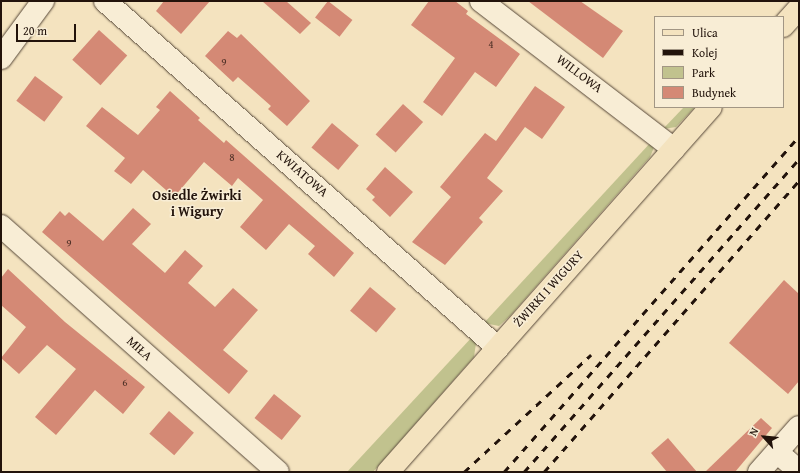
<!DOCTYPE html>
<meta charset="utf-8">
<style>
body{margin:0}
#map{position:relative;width:800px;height:473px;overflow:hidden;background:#f4e3bf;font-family:"Gentium Book Plus",serif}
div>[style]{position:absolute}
.green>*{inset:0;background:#c1c28e}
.building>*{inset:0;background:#d48975;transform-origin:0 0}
.roads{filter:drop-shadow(0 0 1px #564738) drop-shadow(0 0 1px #564738)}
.minor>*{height:22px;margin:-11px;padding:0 11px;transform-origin:11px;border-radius:11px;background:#f8edd5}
.major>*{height:22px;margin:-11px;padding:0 11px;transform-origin:11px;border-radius:11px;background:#f4e3bf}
.rail>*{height:3px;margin-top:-1.5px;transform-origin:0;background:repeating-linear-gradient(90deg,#22130b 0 7px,transparent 0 14px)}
span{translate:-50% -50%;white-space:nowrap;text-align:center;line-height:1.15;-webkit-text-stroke:3px #f8edd5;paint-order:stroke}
.number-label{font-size:11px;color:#4e3026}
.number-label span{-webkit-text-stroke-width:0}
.street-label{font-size:13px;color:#22130b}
.neighbourhood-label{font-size:14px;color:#22130b;font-weight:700}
.frame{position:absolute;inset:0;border:2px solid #22130b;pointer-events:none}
.legend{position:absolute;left:654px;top:16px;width:130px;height:92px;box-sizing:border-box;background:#f8edd5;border:1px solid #a29684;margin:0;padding:5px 7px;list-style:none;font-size:12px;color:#22130b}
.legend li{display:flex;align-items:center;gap:8px;height:20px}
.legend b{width:20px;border:1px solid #a29684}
.north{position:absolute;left:744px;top:417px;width:40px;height:40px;-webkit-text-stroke:3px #f8edd5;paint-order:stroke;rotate:297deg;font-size:11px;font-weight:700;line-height:16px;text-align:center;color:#22130b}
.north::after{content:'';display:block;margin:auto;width:14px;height:18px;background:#22130b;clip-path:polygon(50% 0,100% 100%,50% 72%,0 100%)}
.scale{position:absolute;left:16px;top:24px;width:60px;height:18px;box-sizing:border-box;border:2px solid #22130b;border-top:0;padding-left:5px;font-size:12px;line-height:14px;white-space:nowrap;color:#22130b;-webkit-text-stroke:3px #f8edd5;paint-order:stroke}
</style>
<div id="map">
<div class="green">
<div style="clip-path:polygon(684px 107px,695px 107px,676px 127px,663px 129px)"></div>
<div style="clip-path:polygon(652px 141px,655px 145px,650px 157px,510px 316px,499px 326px,484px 323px)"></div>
<div style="clip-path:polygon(473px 336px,476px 343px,474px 357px,373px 472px,347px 472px)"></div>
</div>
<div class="building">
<div style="clip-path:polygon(164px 1px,210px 1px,181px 34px,156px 11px)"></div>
<div style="clip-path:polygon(262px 1px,286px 1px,311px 23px,300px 34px)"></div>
<div style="left:328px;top:1px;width:31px;height:21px;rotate:38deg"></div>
<div style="clip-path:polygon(429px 1px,455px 1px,468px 11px,466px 14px,520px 54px,496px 87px,475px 72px,442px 116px,423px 102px,455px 58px,411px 25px)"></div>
<div style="clip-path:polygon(528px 1px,580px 1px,623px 31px,603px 58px)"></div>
<div style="left:99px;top:30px;width:38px;height:40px;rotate:42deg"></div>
<div style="clip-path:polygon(228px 31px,237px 38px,241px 34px,310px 101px,287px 126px,268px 109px,271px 106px,238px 77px,233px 82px,205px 56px)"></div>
<div style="left:35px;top:76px;width:35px;height:31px;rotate:37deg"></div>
<div style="clip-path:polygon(535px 86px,565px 107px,542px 139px,525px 127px,487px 178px,503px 191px,479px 218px,483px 222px,445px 265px,412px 242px,451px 197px,440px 187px,485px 133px,496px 141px)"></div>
<div style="clip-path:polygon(170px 91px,200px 118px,198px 120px,224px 143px,226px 140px,354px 253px,334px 277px,308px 254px,315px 246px,289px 224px,266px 250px,240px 227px,263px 200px,238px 178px,232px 186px,204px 162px,174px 197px,143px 170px,131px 184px,114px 171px,125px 158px,86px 126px,102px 107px,138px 135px,160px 110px,156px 107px)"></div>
<div style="left:403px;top:104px;width:27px;height:41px;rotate:42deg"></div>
<div style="left:332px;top:123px;width:35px;height:32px;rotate:40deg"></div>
<div style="clip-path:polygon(385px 167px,413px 192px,390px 217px,372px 200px,375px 197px,366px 189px)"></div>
<div style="clip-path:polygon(133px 208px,151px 224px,132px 244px,165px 273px,185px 250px,203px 266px,188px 283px,215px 307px,233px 288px,258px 310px,223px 350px,248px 371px,229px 394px,42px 232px,60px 211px,65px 216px,69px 212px,103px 241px)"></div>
<div style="clip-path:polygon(8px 269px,65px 322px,145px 387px,123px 414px,95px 390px,56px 435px,35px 417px,76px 369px,47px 345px,19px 374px,1px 358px,26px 327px,1px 305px,1px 278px)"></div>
<div style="clip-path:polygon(784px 280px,799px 294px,799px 381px,788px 394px,729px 343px)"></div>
<div style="left:370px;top:287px;width:34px;height:31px;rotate:40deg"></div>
<div style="left:274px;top:394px;width:35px;height:31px;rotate:39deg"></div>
<div style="left:169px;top:411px;width:33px;height:30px;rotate:41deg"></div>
<div style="clip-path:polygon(761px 418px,772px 428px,735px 472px,705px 472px)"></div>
<div style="clip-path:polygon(668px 438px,697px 472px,667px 472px,651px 453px)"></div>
</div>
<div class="roads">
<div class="minor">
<div style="left:105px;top:1px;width:524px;rotate:41.44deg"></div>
<div style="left:481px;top:1px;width:243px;rotate:37.5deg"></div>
<div style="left:1px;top:58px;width:71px;rotate:-53.6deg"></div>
<div style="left:1px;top:226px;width:370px;rotate:41.6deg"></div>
<div style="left:777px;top:452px;width:29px;rotate:41deg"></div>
<div style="left:759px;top:472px;width:60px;rotate:-48.4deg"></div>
</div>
<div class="major">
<div style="left:783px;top:26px;width:24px;rotate:-48deg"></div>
<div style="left:388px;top:472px;width:487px;rotate:-48.5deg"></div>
</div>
</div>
<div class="rail">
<div style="left:464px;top:472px;width:173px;rotate:-42.7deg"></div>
<div style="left:504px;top:472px;width:447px;rotate:-48.7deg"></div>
<div style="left:524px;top:472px;width:417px;rotate:-48.7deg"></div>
<div style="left:544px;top:472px;width:387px;rotate:-48.8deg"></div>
</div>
<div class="number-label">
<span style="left:491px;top:44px">4</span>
<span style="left:224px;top:62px">9</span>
<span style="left:232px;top:157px">8</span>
<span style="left:69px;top:243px">9</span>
<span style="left:125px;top:382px">6</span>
</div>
<div class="street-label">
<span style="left:579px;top:74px;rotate:37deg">WILLOWA</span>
<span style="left:302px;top:174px;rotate:41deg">KWIATOWA</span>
<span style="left:549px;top:289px;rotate:-48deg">ŻWIRKI I WIGURY</span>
<span style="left:139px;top:349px;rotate:42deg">MIŁA</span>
</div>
<div class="neighbourhood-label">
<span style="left:197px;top:203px">Osiedle Żwirki<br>i Wigury</span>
</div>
<div class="frame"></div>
<ul class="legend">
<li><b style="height:5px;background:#f4e3bf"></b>Ulica</li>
<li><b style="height:5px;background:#22130b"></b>Kolej</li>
<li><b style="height:11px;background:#c1c28e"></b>Park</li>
<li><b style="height:11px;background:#d48975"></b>Budynek</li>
</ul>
<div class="north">N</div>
<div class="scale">20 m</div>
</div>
